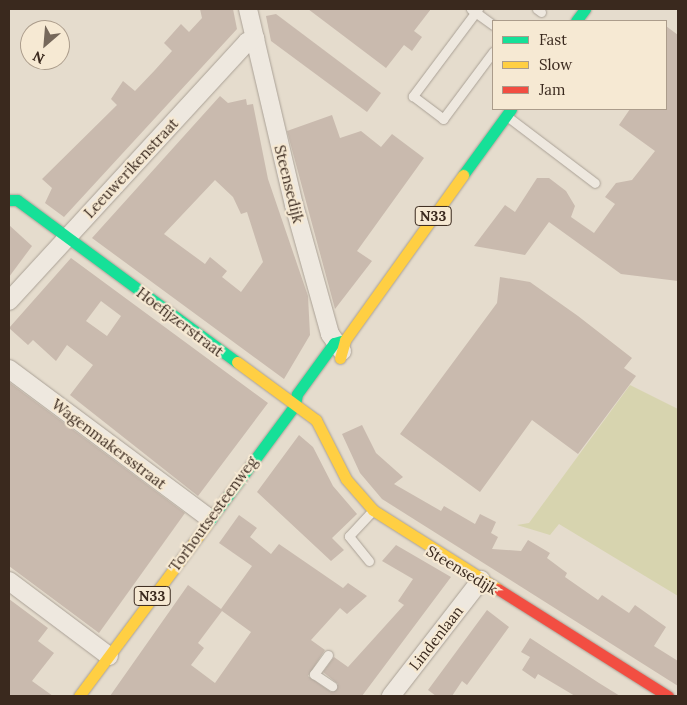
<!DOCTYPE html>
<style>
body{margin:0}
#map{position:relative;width:687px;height:705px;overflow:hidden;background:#e5dccd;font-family:Lora,serif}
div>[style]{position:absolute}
.green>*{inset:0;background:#d7d4af}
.building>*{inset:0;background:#c9baae}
.roads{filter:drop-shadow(0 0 1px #aaa196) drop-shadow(0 0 1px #aaa196)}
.lane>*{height:9px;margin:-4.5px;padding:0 4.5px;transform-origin:4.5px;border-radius:4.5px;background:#eee8df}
.street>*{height:18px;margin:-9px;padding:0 9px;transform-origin:9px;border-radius:9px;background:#eee8df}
.fast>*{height:11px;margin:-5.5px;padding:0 5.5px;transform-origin:5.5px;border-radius:5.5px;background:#16e098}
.slow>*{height:11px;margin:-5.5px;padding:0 5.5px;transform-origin:5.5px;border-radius:5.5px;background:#ffcf43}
.jam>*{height:11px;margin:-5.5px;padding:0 5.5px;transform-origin:5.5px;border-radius:5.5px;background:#f24e42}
span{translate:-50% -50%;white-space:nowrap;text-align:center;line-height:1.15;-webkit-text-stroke:4.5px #f6e9d3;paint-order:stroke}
.shield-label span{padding:1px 4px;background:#f6e9d3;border:1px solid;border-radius:4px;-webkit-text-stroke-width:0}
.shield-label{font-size:14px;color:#3a291e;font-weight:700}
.street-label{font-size:15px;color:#3a291e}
.frame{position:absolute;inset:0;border:10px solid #3a291e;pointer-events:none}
.legend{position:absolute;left:492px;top:20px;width:175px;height:90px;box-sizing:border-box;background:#f6e9d3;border:1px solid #ab9c8b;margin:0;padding:6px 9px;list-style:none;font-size:15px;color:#3a291e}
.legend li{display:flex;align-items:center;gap:10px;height:25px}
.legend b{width:25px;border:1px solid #ab9c8b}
.north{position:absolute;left:20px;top:20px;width:50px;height:50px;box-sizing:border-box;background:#f6e9d3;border:1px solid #ab9c8b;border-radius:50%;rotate:207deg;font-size:14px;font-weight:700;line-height:20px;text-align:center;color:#3a291e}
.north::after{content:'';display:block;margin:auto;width:18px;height:22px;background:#76685b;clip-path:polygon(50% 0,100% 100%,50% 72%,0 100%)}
</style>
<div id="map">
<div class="green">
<div style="clip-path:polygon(630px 385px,678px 409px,678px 596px,559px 524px,550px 535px,517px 525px,529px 523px)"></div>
</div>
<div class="building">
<div style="clip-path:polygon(200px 9px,233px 9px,237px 29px,64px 217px,45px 203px,52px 188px,42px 179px,117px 105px,111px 99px,123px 81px,135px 91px,155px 70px,172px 51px,164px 43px,181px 24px,189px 32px,202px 18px)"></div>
<div style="clip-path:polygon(308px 9px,431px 9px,414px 31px,422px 37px,412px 51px,404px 45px,386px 68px)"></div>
<div style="clip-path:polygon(276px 14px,381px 93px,367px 112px,271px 41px,266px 16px)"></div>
<div style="clip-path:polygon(666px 26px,678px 35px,678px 281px,621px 274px,549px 222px,525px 255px,474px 246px,505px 205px,515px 212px,537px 178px,549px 178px,566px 191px,575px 206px,571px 217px,594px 233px,615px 204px,605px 197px,616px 183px,632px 180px,655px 151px,619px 125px,630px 109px,666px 109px)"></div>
<div style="clip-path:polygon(evenodd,220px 96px,228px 103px,246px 99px,247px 105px,253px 104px,268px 179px,308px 296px,310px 335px,284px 379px,92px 238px,220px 96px,215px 180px,233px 197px,241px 214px,247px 212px,263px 262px,241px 292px,222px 277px,227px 271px,210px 257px,205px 264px,164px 234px,215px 180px)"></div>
<div style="clip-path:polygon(332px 115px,340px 138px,361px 131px,381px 147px,392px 134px,424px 158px,357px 251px,372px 261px,335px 309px,287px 131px)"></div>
<div style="clip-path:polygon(9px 225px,32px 246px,9px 277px)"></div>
<div style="clip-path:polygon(evenodd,71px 258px,268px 403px,198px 496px,70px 395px,93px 365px,67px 345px,56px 361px,33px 340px,28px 345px,9px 328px,71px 258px,101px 301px,121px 316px,107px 336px,86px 321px,101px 301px)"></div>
<div style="clip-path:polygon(500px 277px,530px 282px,578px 316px,632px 358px,624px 368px,636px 376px,578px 454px,532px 420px,480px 492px,400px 434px,497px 303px)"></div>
<div style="clip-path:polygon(9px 382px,185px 513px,99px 633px,9px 566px)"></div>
<div style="clip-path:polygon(362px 425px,376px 453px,403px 477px,394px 484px,441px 511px,444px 506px,475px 524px,480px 514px,496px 522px,491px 533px,498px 537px,492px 549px,521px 551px,528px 540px,550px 553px,547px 558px,567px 573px,565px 577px,598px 600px,602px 595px,629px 613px,635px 605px,666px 627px,654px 646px,678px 661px,678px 686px,382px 499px,360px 473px,342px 434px)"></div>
<div style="clip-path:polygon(299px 435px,313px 447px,333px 486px,357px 514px,332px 538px,344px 550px,331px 561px,257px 492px)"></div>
<div style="clip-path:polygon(evenodd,239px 515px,257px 528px,250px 537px,271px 554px,279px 544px,343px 588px,348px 583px,367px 596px,347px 614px,340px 608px,311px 640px,325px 650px,308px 676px,331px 692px,338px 684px,323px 672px,334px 657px,348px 667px,404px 605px,398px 601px,413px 579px,382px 561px,396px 545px,451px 577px,362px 696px,110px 696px,188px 585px,221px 609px,252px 566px,219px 543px,239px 515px,222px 611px,251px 632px,215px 683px,191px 665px,204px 648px,198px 643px,222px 611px)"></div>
<div style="clip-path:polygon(9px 599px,48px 628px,38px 641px,54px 653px,32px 681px,53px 696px,9px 696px)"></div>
<div style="clip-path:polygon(487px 610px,509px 627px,467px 685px,462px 681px,452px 696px,436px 696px,428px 690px)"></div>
<div style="clip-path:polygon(530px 638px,599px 683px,620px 696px,575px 696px,538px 674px,535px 679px,522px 670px,530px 657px,521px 652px)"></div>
</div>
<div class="roads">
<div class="lane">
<div style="left:471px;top:9px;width:27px;rotate:36deg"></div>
<div style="left:478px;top:9px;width:109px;rotate:126.8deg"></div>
<div style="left:413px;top:96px;width:38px;rotate:37deg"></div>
<div style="left:443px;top:119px;width:84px;rotate:-53.3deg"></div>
<div style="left:537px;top:9px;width:5px;rotate:37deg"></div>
<div style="left:508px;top:117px;width:109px;rotate:37.2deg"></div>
<div style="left:369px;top:561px;width:32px;rotate:-129deg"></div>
<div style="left:349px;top:536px;width:35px;rotate:-47deg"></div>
<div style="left:328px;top:655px;width:24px;rotate:126deg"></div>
<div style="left:314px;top:674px;width:22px;rotate:34deg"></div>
</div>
<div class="street">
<div style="left:248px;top:9px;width:201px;rotate:76.8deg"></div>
<div style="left:294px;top:205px;width:134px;rotate:74.4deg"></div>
<div style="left:330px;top:334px;width:21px;rotate:55deg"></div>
<div style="left:9px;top:301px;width:352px;rotate:-47.4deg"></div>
<div style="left:247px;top:42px;width:9px;rotate:-21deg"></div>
<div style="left:9px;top:369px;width:249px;rotate:36.7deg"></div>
<div style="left:9px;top:581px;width:125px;rotate:36.9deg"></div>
<div style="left:391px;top:696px;width:147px;rotate:-52.2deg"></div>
</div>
<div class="fast">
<div style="left:576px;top:21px;width:15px;rotate:-53deg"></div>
<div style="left:463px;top:175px;width:82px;rotate:-54deg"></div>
<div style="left:9px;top:200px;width:8px"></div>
<div style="left:17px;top:200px;width:273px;rotate:36.4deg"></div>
<div style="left:207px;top:524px;width:148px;rotate:-53.5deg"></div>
<div style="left:295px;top:405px;width:11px;rotate:-80deg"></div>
<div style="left:297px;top:394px;width:63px;rotate:-54deg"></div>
<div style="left:334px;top:343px;width:11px;rotate:-15deg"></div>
</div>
<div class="slow">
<div style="left:340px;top:358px;width:19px;rotate:-74deg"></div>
<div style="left:345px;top:340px;width:203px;rotate:-54.4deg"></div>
<div style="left:237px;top:362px;width:98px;rotate:36.3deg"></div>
<div style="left:316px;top:420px;width:66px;rotate:63deg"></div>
<div style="left:346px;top:479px;width:41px;rotate:48.9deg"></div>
<div style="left:373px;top:510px;width:148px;rotate:32.3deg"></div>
<div style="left:79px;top:696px;width:214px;rotate:-53.3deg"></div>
</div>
<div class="jam">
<div style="left:498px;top:589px;width:201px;rotate:32.2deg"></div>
</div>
</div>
<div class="shield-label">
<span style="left:433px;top:216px">N33</span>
<span style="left:152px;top:596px">N33</span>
</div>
<div class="street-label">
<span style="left:131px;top:168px;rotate:-47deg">Leeuwerikenstraat</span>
<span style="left:289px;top:184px;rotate:76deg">Steensedijk</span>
<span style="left:180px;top:322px;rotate:37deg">Hoefijzerstraat</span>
<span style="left:109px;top:444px;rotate:37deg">Wagenmakersstraat</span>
<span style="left:213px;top:514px;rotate:-54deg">Torhoutsesteenweg</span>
<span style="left:462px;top:570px;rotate:31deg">Steensedijk</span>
<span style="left:436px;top:638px;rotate:-52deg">Lindenlaan</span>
</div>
<div class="frame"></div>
<ul class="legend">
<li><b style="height:6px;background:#16e098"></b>Fast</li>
<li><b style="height:6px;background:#ffcf43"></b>Slow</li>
<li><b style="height:6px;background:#f24e42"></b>Jam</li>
</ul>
<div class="north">N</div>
</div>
